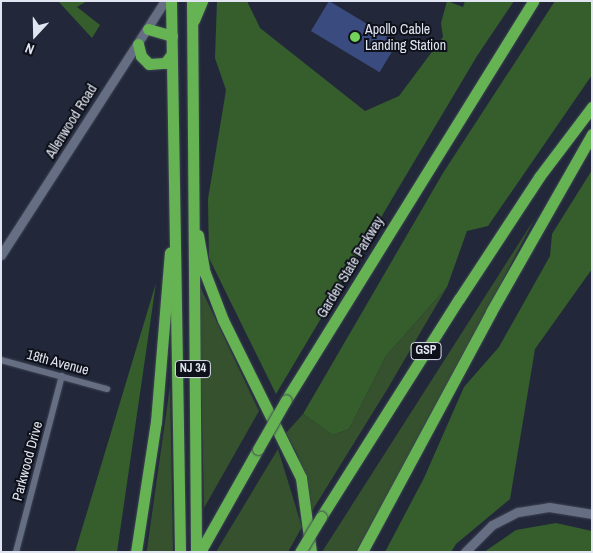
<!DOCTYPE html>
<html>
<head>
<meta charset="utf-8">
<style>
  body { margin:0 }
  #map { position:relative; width:593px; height:553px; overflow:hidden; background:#22283a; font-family:"Archivo Narrow",sans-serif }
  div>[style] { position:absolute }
  .green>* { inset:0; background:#35512e }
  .forest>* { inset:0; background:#355e2c }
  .building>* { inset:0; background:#3a4b80; transform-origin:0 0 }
  .roads { filter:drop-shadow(0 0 1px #3e4453) drop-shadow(0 0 1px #3e4453) }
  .street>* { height:6px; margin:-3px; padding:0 3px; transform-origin:3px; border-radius:3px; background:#666e83 }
  .secondary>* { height:9px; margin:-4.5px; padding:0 4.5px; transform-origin:4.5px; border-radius:4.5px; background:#666e83 }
  .highway>* { height:11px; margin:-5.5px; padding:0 5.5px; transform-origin:5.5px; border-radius:5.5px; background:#66b354 }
  .bridges { filter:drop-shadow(0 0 1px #3e4453) drop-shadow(0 0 1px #3e4453) }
  .highway-bridge>* { height:11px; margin:-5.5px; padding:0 5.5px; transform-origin:5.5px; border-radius:5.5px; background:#66b354 }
  .dots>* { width:14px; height:14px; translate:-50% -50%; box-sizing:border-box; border:2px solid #0e1119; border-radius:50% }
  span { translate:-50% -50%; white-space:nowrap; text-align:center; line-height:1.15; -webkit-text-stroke:4px #0e1119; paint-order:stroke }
  .shield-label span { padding:1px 4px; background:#0e1119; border:1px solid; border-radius:4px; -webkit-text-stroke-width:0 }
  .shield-label { font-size:12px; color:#e0e5f1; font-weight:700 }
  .poi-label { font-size:14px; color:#e0e5f1 }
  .left { translate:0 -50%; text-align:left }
  .street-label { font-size:14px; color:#e0e5f1 }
  .frame { position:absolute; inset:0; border:2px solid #e0e5f1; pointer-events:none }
  .north { position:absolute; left:10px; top:10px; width:50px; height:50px; -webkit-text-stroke:4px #0e1119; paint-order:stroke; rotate:201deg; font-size:14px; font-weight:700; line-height:20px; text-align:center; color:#e0e5f1 }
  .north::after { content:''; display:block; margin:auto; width:18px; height:22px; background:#e0e5f1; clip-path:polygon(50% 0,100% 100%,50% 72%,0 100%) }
</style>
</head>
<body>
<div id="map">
  <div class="green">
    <div style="clip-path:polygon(535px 218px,361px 552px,322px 552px)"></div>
    <div style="clip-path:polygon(199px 284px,259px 411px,204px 508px)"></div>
    <div style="clip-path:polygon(447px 287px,388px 388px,312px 511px,298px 456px,286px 433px,303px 414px,333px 435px,349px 429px,386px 356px)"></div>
    <div style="clip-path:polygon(170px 386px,173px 552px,146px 552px,147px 549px)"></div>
    <div style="clip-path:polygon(278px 449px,302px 527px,288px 552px,216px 552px)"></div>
  </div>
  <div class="forest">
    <div style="clip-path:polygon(58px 1px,87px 1px,77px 7px,100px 25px,92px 38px)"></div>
    <div style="clip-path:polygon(217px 1px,247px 1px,260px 28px,365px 111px,399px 96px,443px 37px,441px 23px,447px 1px,463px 7px,465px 1px,514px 1px,477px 56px,276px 394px,209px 258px,208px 199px,226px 90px,215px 58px)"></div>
    <div style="clip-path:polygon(555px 1px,592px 1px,592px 75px,488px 226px,467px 231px,447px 287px,386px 356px,349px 429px,333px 435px,303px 414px,443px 173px)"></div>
    <div style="clip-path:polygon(592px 170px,592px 269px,535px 349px,510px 499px,456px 544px,451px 552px,385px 552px,424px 478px,464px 387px,499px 347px,550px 256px,552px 234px)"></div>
    <div style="clip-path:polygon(156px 283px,117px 552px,75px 552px)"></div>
    <div style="clip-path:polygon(556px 523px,592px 531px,592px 552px,484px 552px,516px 530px)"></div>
  </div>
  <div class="building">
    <div style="left:329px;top:1px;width:80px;height:35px;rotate:31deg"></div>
  </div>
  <div class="roads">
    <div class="street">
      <div style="left:1px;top:360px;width:110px;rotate:15.3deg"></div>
      <div style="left:16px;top:552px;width:182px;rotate:-75.4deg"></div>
    </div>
    <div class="secondary">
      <div style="left:1px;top:255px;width:302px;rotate:-57.2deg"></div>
      <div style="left:465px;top:552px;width:38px;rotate:-45deg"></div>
      <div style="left:492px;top:525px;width:29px;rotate:-27deg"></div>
      <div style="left:518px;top:512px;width:31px;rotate:-9deg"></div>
      <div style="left:549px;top:507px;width:44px;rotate:9.2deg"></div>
    </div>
    <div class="highway">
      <div style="left:171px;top:1px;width:551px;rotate:89.06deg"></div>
      <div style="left:192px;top:1px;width:551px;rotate:89.58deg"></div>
      <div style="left:194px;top:20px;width:21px;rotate:-67deg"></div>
      <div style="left:148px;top:29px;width:25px;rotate:16deg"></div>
      <div style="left:138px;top:44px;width:12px;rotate:76deg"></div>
      <div style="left:141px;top:56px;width:11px;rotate:45deg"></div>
      <div style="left:149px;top:64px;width:16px;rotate:-4deg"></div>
      <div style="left:165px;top:63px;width:10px;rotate:-53deg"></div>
      <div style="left:198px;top:235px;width:39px;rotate:80deg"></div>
      <div style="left:205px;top:273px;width:50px;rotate:69deg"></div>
      <div style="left:223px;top:320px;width:176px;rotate:63.7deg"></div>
      <div style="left:301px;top:478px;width:75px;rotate:82.3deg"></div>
      <div style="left:286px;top:400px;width:469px;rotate:-58.2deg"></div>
      <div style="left:321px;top:517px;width:258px;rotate:-57.7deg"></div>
      <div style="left:459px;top:299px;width:146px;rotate:-56.7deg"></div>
      <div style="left:539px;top:177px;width:88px;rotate:-52.9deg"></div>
      <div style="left:136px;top:552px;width:132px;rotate:-81.3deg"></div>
      <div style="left:156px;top:422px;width:170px;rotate:-85.3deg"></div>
      <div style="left:200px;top:552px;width:118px;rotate:-60.6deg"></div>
      <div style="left:362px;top:552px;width:272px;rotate:-61.7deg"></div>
      <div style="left:491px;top:312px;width:205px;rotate:-60.4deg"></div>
    </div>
  </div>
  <div class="bridges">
    <div class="highway-bridge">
      <div style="left:258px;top:449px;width:56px;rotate:-60.3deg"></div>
      <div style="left:300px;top:552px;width:41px;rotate:-59deg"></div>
    </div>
  </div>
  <div class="dots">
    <div style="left:355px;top:37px;background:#73d25c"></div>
  </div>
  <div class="shield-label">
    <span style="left:426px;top:351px">GSP</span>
    <span style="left:193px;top:369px">NJ 34</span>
  </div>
  <div class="poi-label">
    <span class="left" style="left:365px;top:37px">Apollo Cable<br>Landing Station</span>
  </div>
  <div class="street-label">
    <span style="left:71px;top:121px;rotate:-58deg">Allenwood Road</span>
    <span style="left:350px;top:267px;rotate:-59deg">Garden State Parkway</span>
    <span style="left:58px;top:362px;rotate:15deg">18th Avenue</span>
    <span style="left:27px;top:461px;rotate:-75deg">Parkwood Drive</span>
  </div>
  <div class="frame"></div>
  <div class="north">N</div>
</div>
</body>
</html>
